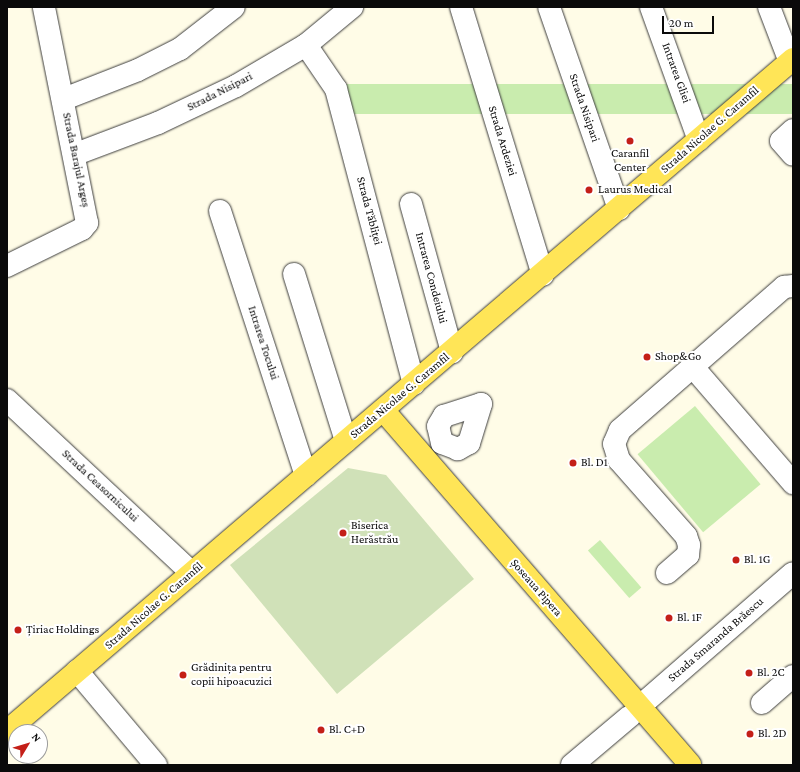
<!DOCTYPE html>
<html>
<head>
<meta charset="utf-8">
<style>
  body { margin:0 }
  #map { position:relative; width:800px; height:772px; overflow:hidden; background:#fffce7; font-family:"Crimson Pro",serif }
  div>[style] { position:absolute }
  .green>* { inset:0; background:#c9ecae; transform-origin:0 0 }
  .cemetery>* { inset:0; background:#d0e1b8 }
  .roads { filter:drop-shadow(0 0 1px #3d3d3d) drop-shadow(0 0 1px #3d3d3d) }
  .minor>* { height:22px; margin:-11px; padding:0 11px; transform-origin:11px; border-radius:11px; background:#fff }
  .major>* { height:22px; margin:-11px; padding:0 11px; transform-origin:11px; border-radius:11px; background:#ffe557 }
  .dots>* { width:11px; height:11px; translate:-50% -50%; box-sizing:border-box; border:2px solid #fff; border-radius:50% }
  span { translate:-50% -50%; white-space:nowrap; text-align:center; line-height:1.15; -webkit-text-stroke:4px #fff; paint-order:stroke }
  .street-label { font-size:12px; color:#0a0a0a }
  .poi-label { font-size:12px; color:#0a0a0a }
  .left { translate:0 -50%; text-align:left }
  .frame { position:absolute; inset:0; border:8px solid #0a0a0a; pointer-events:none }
  .north { position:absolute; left:8px; top:724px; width:40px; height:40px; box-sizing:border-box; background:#fff; border:1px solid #9d9d9d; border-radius:50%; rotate:52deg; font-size:11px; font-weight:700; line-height:16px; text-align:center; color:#0a0a0a }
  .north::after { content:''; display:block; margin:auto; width:14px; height:18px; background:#c41f18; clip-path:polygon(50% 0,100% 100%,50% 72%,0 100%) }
  .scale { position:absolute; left:662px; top:16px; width:52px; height:18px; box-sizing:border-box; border:2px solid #0a0a0a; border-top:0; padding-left:5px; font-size:12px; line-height:14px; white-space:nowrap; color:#0a0a0a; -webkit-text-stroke:3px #fff; paint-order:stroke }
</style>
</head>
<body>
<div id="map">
  <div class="green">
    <div style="left:793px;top:84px;width:30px;height:455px;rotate:90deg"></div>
    <div style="left:695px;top:406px;width:102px;height:75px;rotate:50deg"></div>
    <div style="left:600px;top:540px;width:63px;height:16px;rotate:49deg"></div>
  </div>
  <div class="cemetery">
    <div style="clip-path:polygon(348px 468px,386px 475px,474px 579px,337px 694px,230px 565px)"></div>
  </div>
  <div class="roads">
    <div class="minor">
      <div style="left:461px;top:7px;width:280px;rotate:73deg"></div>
      <div style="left:549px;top:7px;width:214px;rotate:70.9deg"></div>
      <div style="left:651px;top:7px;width:141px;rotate:70.2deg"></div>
      <div style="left:769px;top:7px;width:59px;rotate:69.1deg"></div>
      <div style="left:306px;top:45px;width:53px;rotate:55.7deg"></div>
      <div style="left:336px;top:89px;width:305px;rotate:75.2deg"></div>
      <div style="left:64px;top:99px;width:79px;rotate:-21.4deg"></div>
      <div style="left:138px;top:70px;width:47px;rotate:-26.6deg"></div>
      <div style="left:180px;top:49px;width:68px;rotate:-37.9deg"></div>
      <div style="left:793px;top:130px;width:16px;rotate:137deg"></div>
      <div style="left:781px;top:141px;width:18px;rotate:49deg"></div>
      <div style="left:76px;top:154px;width:88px;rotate:-20.7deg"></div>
      <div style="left:158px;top:123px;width:86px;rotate:-25.4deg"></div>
      <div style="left:236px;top:86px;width:81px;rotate:-30.4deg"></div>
      <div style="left:306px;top:45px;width:60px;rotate:-39.6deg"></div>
      <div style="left:411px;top:204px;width:154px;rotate:74.5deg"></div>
      <div style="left:220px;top:211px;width:278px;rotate:72deg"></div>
      <div style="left:7px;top:266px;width:84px;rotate:-26.3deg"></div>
      <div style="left:82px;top:229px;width:8px;rotate:-50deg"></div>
      <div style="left:87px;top:223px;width:220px;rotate:-101.3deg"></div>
      <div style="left:294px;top:274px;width:175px;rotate:72.7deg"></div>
      <div style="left:692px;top:366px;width:155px;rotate:49.2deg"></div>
      <div style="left:7px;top:400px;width:253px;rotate:43.1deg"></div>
      <div style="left:481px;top:404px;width:41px;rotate:107.1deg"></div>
      <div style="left:469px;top:443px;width:13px;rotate:151deg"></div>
      <div style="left:458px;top:449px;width:17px;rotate:-159deg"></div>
      <div style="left:442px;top:443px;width:17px;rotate:-103deg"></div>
      <div style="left:438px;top:426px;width:12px;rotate:-59deg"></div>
      <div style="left:444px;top:416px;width:39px;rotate:-18deg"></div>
      <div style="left:667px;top:573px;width:28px;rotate:-41deg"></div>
      <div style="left:688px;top:555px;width:10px;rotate:-84deg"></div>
      <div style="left:689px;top:545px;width:9px;rotate:-108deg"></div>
      <div style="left:686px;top:536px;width:101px;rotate:-131.4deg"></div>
      <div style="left:619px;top:460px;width:17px;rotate:-107deg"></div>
      <div style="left:614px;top:444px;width:15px;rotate:-67deg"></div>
      <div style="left:620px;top:430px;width:218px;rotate:-41.1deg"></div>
      <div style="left:784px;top:287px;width:9px;rotate:-6deg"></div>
      <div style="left:77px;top:671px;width:123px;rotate:50deg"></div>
      <div style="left:762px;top:703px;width:41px;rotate:-41.1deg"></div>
      <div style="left:639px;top:707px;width:204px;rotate:-41deg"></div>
      <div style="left:572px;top:765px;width:75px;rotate:-40.1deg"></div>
    </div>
    <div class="major">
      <div style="left:383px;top:410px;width:469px;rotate:49.1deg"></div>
      <div style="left:7px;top:731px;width:1034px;rotate:-40.53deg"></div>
    </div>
  </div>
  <div class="dots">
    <div style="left:630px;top:141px;background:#c41f18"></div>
    <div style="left:589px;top:190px;background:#c41f18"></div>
    <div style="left:647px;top:357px;background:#c41f18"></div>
    <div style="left:573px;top:463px;background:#c41f18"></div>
    <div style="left:343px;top:533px;background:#c41f18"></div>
    <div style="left:736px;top:560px;background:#c41f18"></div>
    <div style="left:669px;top:618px;background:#c41f18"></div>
    <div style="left:18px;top:630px;background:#c41f18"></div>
    <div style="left:749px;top:673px;background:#c41f18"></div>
    <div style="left:183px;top:675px;background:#c41f18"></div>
    <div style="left:321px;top:730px;background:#c41f18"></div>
    <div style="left:750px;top:734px;background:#c41f18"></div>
  </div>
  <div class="street-label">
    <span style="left:676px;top:73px;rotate:70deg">Intrarea Gliei</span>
    <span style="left:220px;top:92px;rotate:-27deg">Strada Nisipari</span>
    <span style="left:584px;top:108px;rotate:71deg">Strada Nisipari</span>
    <span style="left:710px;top:130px;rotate:-41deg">Strada Nicolae G. Caramfil</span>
    <span style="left:502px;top:141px;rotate:73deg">Strada Ardeziei</span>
    <span style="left:76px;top:160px;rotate:78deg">Strada Barajul Argeș</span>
    <span style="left:369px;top:211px;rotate:75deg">Strada Tăbliței</span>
    <span style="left:431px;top:278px;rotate:75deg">Intrarea Condeiului</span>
    <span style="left:263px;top:343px;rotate:72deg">Intrarea Tocului</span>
    <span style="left:400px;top:396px;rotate:-40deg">Strada Nicolae G. Caramfil</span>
    <span style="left:100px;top:486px;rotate:43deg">Strada Ceasornicului</span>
    <span style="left:536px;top:588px;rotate:49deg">Șoseaua Pipera</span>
    <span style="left:154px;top:606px;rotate:-41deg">Strada Nicolae G. Caramfil</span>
    <span style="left:716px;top:640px;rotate:-41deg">Strada Smaranda Brăescu</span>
  </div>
  <div class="poi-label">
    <span style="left:630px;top:161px">Caranfil<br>Center</span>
    <span class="left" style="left:598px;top:190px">Laurus Medical</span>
    <span class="left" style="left:655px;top:357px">Shop&amp;Go</span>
    <span class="left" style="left:581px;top:463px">Bl. D1</span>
    <span class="left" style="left:351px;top:533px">Biserica<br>Herăstrău</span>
    <span class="left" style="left:744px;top:560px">Bl. 1G</span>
    <span class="left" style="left:677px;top:618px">Bl. 1F</span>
    <span class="left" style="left:26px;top:630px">Țiriac Holdings</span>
    <span class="left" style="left:191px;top:675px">Grădinița pentru<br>copii hipoacuzici</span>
    <span class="left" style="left:757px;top:673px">Bl. 2C</span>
    <span class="left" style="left:329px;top:730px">Bl. C+D</span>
    <span class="left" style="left:758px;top:734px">Bl. 2D</span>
  </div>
  <div class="frame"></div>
  <div class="north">N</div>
  <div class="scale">20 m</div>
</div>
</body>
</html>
